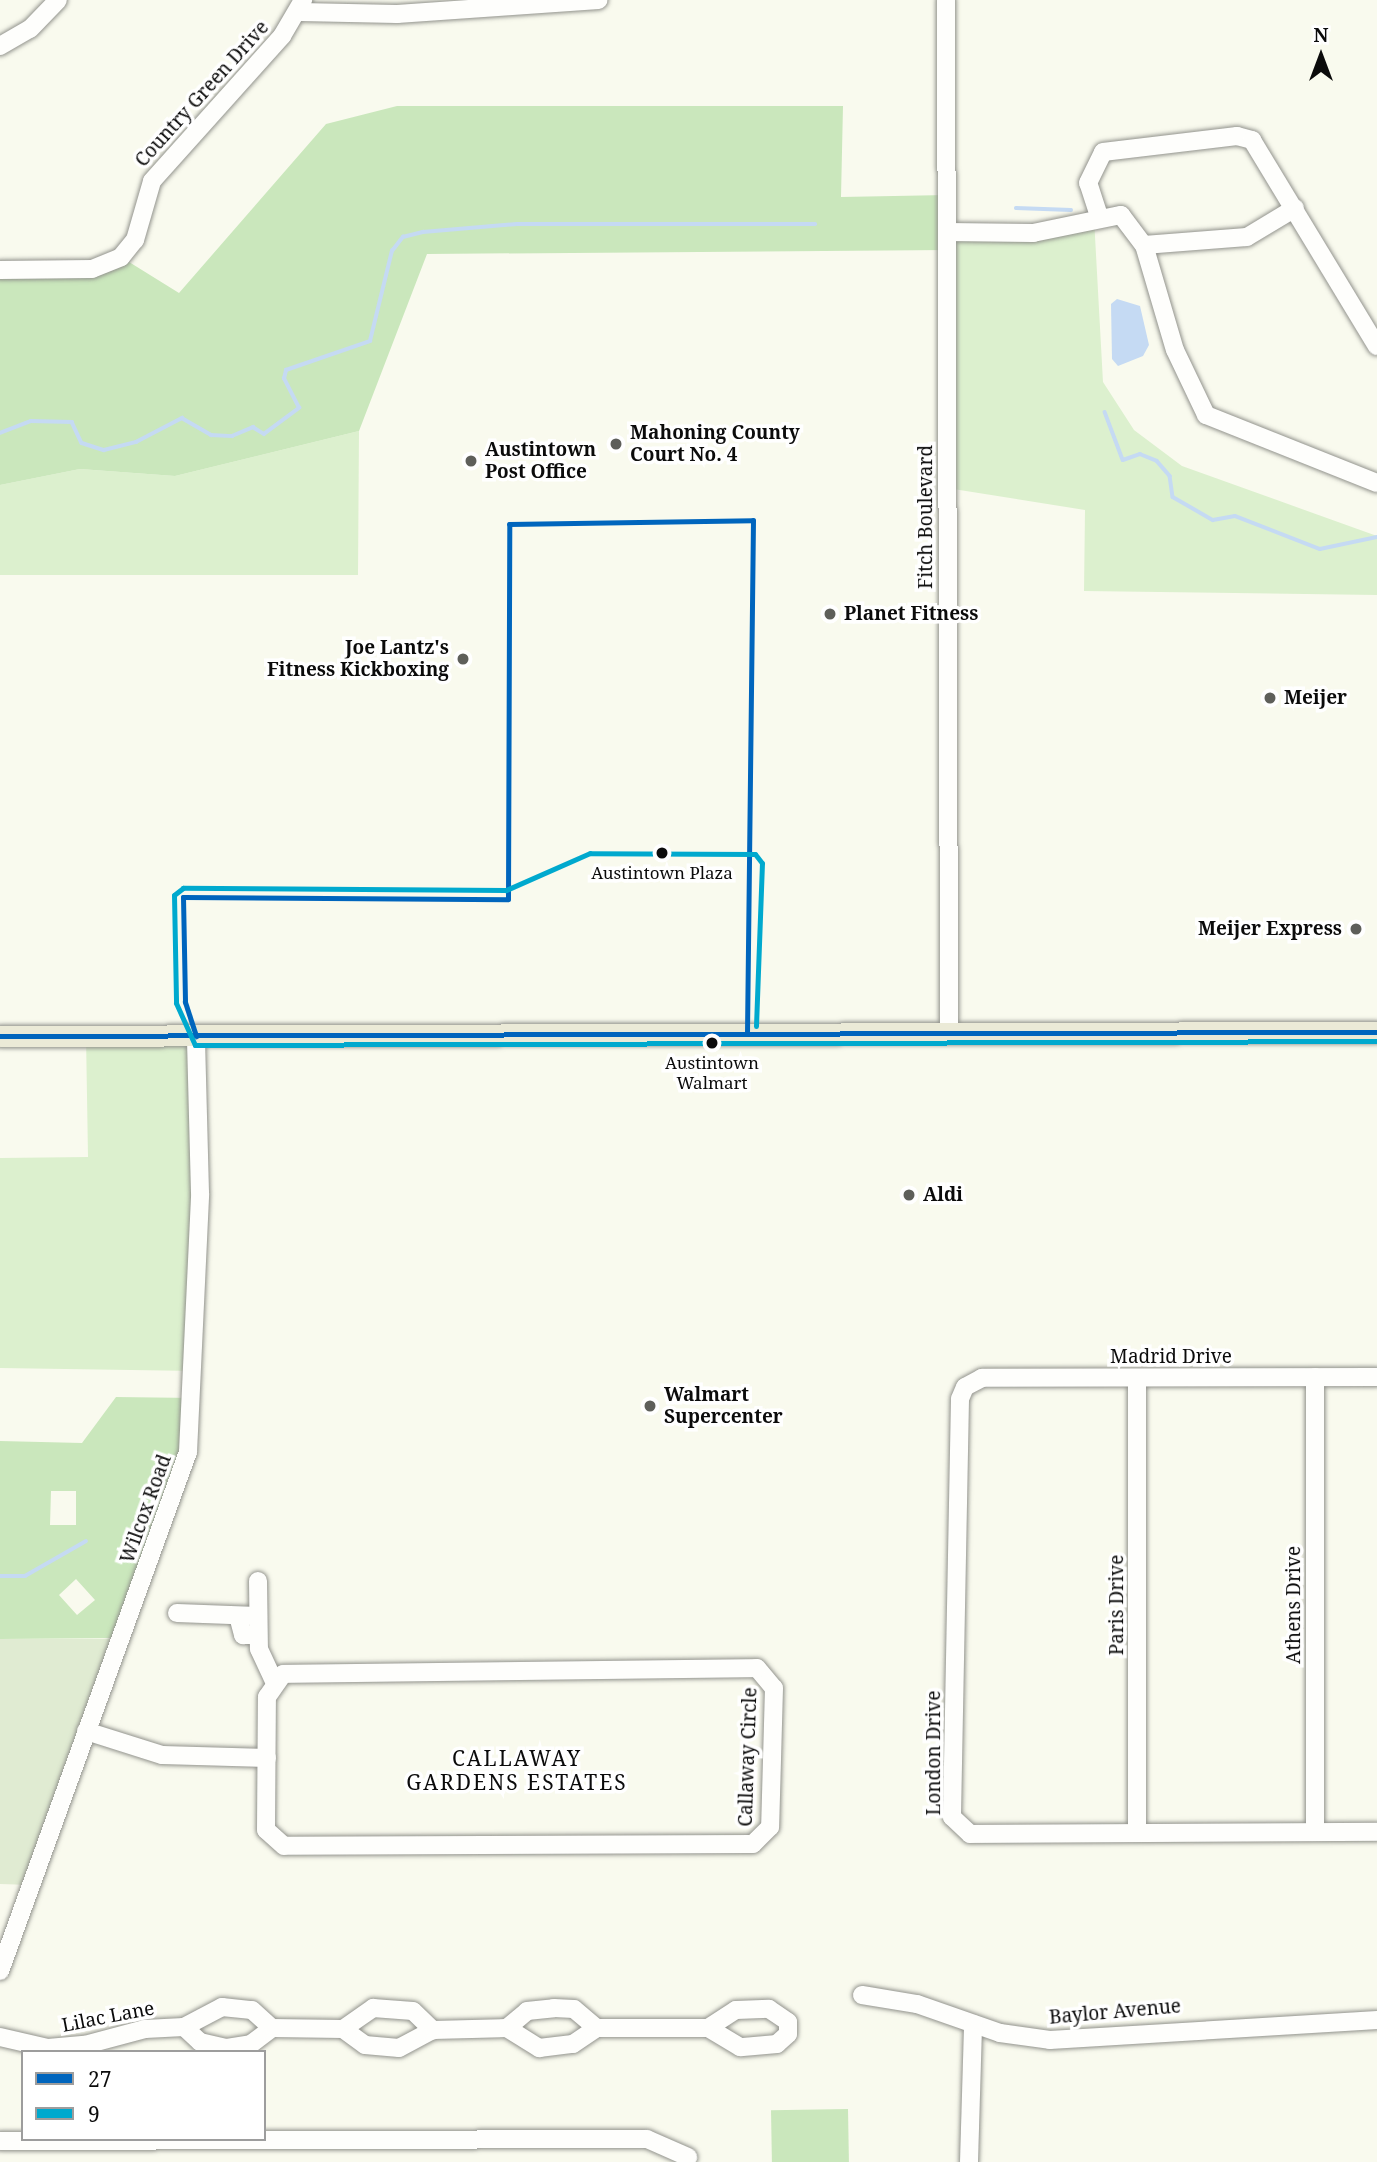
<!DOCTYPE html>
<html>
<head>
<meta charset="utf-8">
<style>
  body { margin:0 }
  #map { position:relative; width:1377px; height:2162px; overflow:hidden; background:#f9faee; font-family:"Noto Serif",serif }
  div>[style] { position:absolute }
  .green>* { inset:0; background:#dcf0ce }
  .forest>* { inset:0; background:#cae7bc; transform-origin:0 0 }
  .cemetery>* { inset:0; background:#e0ebd2 }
  .water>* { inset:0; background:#c5daf3 }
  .stream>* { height:3.5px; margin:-1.75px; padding:0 1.75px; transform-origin:1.75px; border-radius:1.75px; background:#c5daf3 }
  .roads { filter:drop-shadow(0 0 2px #92938d) drop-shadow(0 0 2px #92938d) }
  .minor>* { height:18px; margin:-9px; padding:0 9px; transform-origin:9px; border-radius:9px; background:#fefefc }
  .major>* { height:21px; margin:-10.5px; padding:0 10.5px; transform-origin:10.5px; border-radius:10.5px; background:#ebead7 }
  .bus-1>* { height:5px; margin:-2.5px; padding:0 2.5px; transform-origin:2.5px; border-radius:2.5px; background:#0065bd }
  .bus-2>* { height:5px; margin:-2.5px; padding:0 2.5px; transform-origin:2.5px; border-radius:2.5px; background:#00a9ce }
  .dots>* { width:19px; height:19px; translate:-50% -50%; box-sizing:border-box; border:4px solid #fff; border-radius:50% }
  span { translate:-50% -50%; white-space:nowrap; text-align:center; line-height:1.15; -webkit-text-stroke:7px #fff; paint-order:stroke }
  .bus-label { font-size:17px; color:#0b0b0b }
  .street-label { font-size:19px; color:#0b0b0b }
  .poi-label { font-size:19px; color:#0b0b0b; font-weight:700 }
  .left { translate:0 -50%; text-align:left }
  .right { translate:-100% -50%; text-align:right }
  .neighbourhood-label { font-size:21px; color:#0b0b0b; letter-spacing:2px }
  .legend { position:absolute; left:21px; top:2050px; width:245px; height:91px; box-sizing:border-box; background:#fff; border:2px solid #9d9d9d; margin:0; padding:9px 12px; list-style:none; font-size:21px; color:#0b0b0b }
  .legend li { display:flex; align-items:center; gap:14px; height:35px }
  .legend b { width:35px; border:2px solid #9d9d9d }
  .north { position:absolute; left:1286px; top:21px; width:70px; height:70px; -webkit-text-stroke:5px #fff; paint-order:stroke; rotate:0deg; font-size:19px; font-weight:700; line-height:28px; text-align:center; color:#0b0b0b }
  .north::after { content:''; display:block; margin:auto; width:24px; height:32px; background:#0b0b0b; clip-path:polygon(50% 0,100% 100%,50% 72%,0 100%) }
</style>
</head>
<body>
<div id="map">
  <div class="green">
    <div style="clip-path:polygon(1094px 218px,1103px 382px,1134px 430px,1182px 466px,1377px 536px,1377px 595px,1084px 591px,1085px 510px,947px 488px,947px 232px,1033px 233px)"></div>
    <div style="clip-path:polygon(359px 431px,358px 575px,0 575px,0 485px,80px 469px,175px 476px)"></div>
    <div style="clip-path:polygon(86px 1036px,196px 1036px,196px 1371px,0 1368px,0 1158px,88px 1157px)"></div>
  </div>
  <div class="forest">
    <div style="clip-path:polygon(397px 106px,843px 106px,841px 197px,947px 195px,947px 250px,427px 254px,359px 431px,175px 476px,80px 469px,0 485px,0 270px,121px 257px,179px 293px,326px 124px)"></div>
    <div style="clip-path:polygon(evenodd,116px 1397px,195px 1398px,122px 1638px,0 1639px,0 1441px,82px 1443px,116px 1397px,51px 1491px,76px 1491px,76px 1525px,50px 1525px,51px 1491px,116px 1397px,76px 1579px,95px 1600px,77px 1615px,59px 1595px,76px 1579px)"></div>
    <div style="left:848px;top:2109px;width:53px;height:77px;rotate:89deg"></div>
  </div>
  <div class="cemetery">
    <div style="clip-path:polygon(0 1639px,121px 1639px,31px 1885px,0 1884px)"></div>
  </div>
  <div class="water">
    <div style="clip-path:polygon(1117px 299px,1140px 306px,1149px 345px,1143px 356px,1118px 366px,1112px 359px,1111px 304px)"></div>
  </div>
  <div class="stream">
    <div style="left:1016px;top:208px;width:55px;rotate:2.1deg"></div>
    <div style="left:1105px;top:412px;width:51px;rotate:69.4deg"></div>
    <div style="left:1123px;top:460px;width:18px;rotate:-19deg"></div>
    <div style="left:1140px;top:454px;width:18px;rotate:22deg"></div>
    <div style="left:1157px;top:461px;width:20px;rotate:49deg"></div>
    <div style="left:1170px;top:476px;width:21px;rotate:82deg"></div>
    <div style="left:1173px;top:497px;width:46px;rotate:29.9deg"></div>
    <div style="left:1213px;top:520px;width:22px;rotate:-10deg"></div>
    <div style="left:1235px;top:516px;width:91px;rotate:21.2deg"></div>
    <div style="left:1320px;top:549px;width:58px;rotate:-11.9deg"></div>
    <div style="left:0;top:433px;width:33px;rotate:-21deg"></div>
    <div style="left:31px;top:421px;width:41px;rotate:1.4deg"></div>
    <div style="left:72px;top:422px;width:23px;rotate:65deg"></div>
    <div style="left:82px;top:443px;width:23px;rotate:18deg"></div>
    <div style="left:104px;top:450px;width:33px;rotate:-14deg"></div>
    <div style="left:136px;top:442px;width:52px;rotate:-27.6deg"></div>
    <div style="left:182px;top:418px;width:34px;rotate:30deg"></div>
    <div style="left:211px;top:435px;width:21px;rotate:3deg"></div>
    <div style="left:232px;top:436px;width:23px;rotate:-23deg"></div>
    <div style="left:253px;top:427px;width:13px;rotate:32deg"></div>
    <div style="left:264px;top:434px;width:44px;rotate:-36.6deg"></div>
    <div style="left:299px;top:408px;width:33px;rotate:-117deg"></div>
    <div style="left:284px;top:379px;width:9px;rotate:-77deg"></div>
    <div style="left:286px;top:370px;width:89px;rotate:-19deg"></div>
    <div style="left:370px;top:341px;width:93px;rotate:-76.3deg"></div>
    <div style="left:392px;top:251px;width:18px;rotate:-52deg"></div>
    <div style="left:403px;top:237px;width:21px;rotate:-14deg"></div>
    <div style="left:423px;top:232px;width:94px;rotate:-4.9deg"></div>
    <div style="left:517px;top:224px;width:298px"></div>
    <div style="left:0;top:1576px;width:25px"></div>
    <div style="left:25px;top:1576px;width:70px;rotate:-29.8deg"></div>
  </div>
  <div class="roads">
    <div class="minor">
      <div style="left:946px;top:0;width:1034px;rotate:89.83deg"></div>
      <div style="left:300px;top:12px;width:97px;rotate:1.2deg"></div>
      <div style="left:397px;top:14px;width:202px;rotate:-4deg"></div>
      <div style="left:0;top:46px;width:34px;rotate:-30deg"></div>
      <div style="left:30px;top:29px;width:40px;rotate:-46deg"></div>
      <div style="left:1099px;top:216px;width:35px;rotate:-108deg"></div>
      <div style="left:1088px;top:183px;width:34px;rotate:-64deg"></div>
      <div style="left:1103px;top:152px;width:135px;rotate:-6.8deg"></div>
      <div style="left:1237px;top:136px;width:16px;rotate:15deg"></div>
      <div style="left:1252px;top:140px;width:241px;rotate:58.8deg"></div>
      <div style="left:947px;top:232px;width:86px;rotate:0.7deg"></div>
      <div style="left:1033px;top:233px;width:90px;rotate:-11.6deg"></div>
      <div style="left:1121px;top:215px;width:38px;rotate:53deg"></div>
      <div style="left:1144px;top:245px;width:109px;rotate:73.6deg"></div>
      <div style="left:1175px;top:350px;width:72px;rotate:64.5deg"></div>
      <div style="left:1206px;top:415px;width:184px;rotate:21.7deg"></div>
      <div style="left:1144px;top:245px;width:103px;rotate:-4.4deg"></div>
      <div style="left:1247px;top:237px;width:56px;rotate:-31.1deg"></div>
      <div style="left:0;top:270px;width:92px;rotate:-0.6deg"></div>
      <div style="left:92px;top:269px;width:31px;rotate:-22deg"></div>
      <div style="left:121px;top:257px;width:22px;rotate:-51deg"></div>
      <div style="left:135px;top:240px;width:61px;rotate:-73.9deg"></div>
      <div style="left:152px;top:181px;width:195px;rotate:-48.1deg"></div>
      <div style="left:282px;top:36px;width:42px;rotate:-59.7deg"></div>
      <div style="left:1315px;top:1377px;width:455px;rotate:90deg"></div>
      <div style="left:1377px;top:1377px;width:395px;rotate:179.9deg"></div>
      <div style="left:982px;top:1378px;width:19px;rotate:152deg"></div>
      <div style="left:965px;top:1387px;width:13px;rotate:113deg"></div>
      <div style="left:960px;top:1399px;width:418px;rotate:91.1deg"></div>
      <div style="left:952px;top:1817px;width:25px;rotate:43deg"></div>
      <div style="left:970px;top:1834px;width:407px;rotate:-0.3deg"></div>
      <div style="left:1137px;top:1378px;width:454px;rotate:90deg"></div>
      <div style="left:258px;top:1581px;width:68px;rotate:89.2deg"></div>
      <div style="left:259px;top:1649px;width:35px;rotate:65deg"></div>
      <div style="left:177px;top:1613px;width:80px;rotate:2.1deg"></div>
      <div style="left:238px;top:1616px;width:20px;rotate:75deg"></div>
      <div style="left:243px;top:1635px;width:14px"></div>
      <div style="left:757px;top:1668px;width:26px;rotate:50deg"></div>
      <div style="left:774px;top:1688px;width:139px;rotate:91.6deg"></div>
      <div style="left:770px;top:1827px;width:24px;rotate:135deg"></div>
      <div style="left:753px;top:1844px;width:469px;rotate:179.8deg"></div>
      <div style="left:284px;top:1846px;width:24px;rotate:-138deg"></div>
      <div style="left:266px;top:1830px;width:133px;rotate:-89.6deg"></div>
      <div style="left:267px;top:1697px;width:28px;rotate:-55deg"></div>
      <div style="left:283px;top:1674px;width:474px;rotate:-0.7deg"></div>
      <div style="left:86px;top:1731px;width:80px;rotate:17.5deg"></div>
      <div style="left:162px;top:1755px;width:105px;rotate:1.6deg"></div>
      <div style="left:0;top:1971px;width:552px;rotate:-70.09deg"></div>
      <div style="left:188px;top:1452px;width:259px;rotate:-87.3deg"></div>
      <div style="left:200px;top:1193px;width:157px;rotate:-91.5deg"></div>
      <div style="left:862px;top:1995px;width:56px;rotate:9.3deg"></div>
      <div style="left:917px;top:2004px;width:88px;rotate:19.3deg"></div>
      <div style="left:1000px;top:2033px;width:50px;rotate:8deg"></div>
      <div style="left:1050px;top:2040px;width:328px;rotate:-3.5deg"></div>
      <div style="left:769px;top:2009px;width:23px;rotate:34deg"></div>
      <div style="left:788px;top:2022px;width:12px;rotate:90deg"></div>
      <div style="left:788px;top:2034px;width:15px;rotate:138deg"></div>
      <div style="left:777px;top:2044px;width:37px;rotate:175deg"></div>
      <div style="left:740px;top:2047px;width:37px;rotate:-149deg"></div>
      <div style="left:708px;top:2028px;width:33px;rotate:-33deg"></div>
      <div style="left:736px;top:2010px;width:33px;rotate:-2deg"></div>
      <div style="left:184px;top:2027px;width:22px;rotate:43deg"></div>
      <div style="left:200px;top:2042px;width:28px;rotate:13deg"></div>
      <div style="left:227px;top:2048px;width:24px;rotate:-9deg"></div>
      <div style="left:251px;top:2044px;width:26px;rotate:-37deg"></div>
      <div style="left:272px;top:2028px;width:71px;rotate:0.8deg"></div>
      <div style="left:343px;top:2029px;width:27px;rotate:36deg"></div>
      <div style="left:365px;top:2045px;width:34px;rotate:5deg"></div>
      <div style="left:399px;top:2048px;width:38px;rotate:-28deg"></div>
      <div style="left:433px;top:2030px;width:74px;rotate:-1.5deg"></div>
      <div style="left:507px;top:2028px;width:26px;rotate:-40deg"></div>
      <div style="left:527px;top:2011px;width:27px;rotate:-6deg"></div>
      <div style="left:554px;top:2008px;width:20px;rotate:3deg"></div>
      <div style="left:574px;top:2009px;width:30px;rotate:40deg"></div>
      <div style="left:507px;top:2028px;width:38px;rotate:32deg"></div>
      <div style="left:539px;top:2048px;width:34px;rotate:-7deg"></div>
      <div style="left:573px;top:2044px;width:29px;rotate:-34deg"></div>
      <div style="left:597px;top:2028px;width:111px"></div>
      <div style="left:343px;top:2029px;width:37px;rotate:-35deg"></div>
      <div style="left:373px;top:2008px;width:40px;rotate:4.3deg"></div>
      <div style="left:413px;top:2011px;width:28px;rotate:44deg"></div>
      <div style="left:0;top:2037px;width:49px;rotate:12.9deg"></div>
      <div style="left:48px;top:2048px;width:37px;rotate:-5deg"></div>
      <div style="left:85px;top:2045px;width:62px;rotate:-14.9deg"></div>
      <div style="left:145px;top:2029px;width:39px;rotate:-3deg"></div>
      <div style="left:184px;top:2027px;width:43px;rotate:-27.8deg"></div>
      <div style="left:222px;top:2007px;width:30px;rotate:6deg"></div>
      <div style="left:252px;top:2010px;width:27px;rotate:42deg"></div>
      <div style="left:0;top:2141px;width:647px;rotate:-0.18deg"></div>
      <div style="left:647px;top:2139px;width:45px;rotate:23.7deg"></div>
      <div style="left:969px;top:2162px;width:138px;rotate:-88.3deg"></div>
    </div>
    <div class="major">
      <div style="left:0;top:1036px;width:1377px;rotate:-0.17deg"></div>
    </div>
  </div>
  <div class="bus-1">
    <div style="left:509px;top:524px;width:244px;rotate:-0.9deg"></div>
    <div style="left:753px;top:520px;width:514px;rotate:90.67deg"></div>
    <div style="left:183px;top:897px;width:325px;rotate:0.4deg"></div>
    <div style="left:183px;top:897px;width:105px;rotate:88.9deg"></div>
    <div style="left:185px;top:1002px;width:36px;rotate:72deg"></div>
    <div style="left:508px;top:899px;width:375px;rotate:-89.8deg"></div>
    <div style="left:0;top:1036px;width:1377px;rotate:-0.17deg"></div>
  </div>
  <div class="bus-2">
    <div style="left:756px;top:1026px;width:163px;rotate:-87.9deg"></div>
    <div style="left:762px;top:863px;width:11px;rotate:-128deg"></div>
    <div style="left:755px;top:854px;width:165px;rotate:-179.7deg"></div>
    <div style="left:590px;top:853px;width:92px;rotate:156.2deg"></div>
    <div style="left:506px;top:890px;width:323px;rotate:-179.6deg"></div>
    <div style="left:183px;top:888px;width:11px;rotate:142deg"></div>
    <div style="left:174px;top:895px;width:108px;rotate:88.9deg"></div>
    <div style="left:176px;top:1003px;width:46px;rotate:65.7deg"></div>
    <div style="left:195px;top:1045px;width:1182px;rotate:-0.19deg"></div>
  </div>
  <div class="dots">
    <div style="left:616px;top:444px;background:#5e5f5a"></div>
    <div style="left:471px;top:461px;background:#5e5f5a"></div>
    <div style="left:830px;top:614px;background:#5e5f5a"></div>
    <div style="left:463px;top:659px;background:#5e5f5a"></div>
    <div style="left:1270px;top:698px;background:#5e5f5a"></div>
    <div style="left:662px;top:853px;background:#0b0b0b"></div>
    <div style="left:1356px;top:929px;background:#5e5f5a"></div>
    <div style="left:712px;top:1043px;background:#0b0b0b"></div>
    <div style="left:909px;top:1195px;background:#5e5f5a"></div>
    <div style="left:650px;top:1406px;background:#5e5f5a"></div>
  </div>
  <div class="bus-label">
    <span style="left:662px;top:873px">Austintown Plaza</span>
    <span style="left:712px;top:1073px">Austintown<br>Walmart</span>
  </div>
  <div class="street-label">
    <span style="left:202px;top:94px;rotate:-48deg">Country Green Drive</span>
    <span style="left:926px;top:517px;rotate:-90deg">Fitch Boulevard</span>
    <span style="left:1171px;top:1357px">Madrid Drive</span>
    <span style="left:146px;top:1509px;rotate:-70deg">Wilcox Road</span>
    <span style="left:1117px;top:1605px;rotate:-90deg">Paris Drive</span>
    <span style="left:1294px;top:1605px;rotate:-90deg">Athens Drive</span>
    <span style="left:934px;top:1753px;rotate:-90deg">London Drive</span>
    <span style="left:748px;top:1757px;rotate:-88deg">Callaway Circle</span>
    <span style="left:1115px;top:2012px;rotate:-5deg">Baylor Avenue</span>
    <span style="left:108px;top:2017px;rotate:-11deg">Lilac Lane</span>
  </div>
  <div class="poi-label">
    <span class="left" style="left:630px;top:444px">Mahoning County<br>Court No. 4</span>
    <span class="left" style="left:485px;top:461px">Austintown<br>Post Office</span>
    <span class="left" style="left:844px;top:614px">Planet Fitness</span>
    <span class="right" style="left:449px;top:659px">Joe Lantz's<br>Fitness Kickboxing</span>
    <span class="left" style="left:1284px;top:698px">Meijer</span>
    <span class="right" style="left:1342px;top:929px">Meijer Express</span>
    <span class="left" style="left:923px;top:1195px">Aldi</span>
    <span class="left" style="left:664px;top:1406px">Walmart<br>Supercenter</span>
  </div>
  <div class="neighbourhood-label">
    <span style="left:517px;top:1770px">CALLAWAY<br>GARDENS ESTATES</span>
  </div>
  <ul class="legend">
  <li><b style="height:9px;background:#0065bd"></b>27</li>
  <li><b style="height:9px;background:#00a9ce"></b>9</li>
  </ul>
  <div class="north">N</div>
</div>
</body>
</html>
